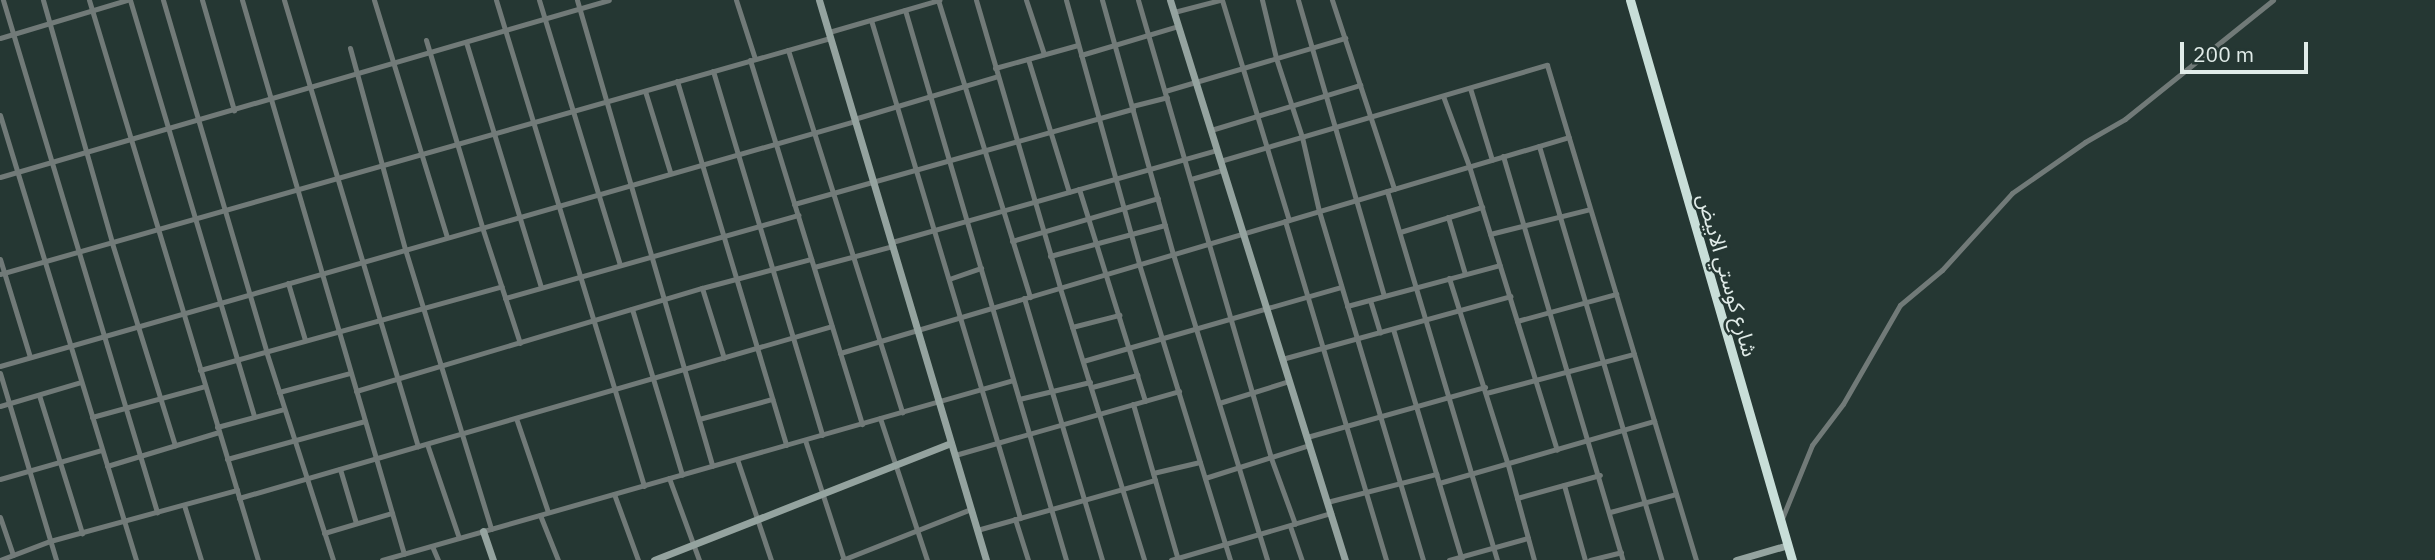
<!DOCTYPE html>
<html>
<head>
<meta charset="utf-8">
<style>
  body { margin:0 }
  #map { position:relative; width:2435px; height:560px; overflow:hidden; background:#253733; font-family:"IBM Plex Sans","Noto Sans Arabic",sans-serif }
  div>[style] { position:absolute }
  .street>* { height:5px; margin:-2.5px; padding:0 2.5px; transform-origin:2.5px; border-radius:2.5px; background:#717a78 }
  .secondary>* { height:7px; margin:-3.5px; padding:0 3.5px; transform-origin:3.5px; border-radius:3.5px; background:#94a39f }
  .highway>* { height:9px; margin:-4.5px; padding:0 4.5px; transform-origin:4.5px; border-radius:4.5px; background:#c8ded8 }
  span { translate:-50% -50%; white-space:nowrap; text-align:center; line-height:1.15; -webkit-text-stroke:5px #253733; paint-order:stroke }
  .street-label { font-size:21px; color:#e1ece9 }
  .scale { position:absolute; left:2180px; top:42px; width:128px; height:32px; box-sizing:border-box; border:4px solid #e1ece9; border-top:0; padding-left:9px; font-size:21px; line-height:24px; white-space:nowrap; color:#e1ece9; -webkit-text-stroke:5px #253733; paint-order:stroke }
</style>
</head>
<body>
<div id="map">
  <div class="street">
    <div style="left:3px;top:0;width:535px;rotate:73.26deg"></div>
    <div style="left:43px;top:0;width:253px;rotate:74.1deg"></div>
    <div style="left:112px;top:243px;width:212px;rotate:72.7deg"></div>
    <div style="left:89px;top:0;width:585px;rotate:73.21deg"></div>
    <div style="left:130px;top:0;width:435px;rotate:73.4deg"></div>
    <div style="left:163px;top:0;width:366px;rotate:73.6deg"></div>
    <div style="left:266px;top:351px;width:219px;rotate:72.2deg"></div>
    <div style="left:202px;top:0;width:115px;rotate:73.8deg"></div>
    <div style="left:242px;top:0;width:577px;rotate:73.7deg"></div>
    <div style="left:284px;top:0;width:466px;rotate:73.3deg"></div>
    <div style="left:374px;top:0;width:248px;rotate:72.9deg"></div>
    <div style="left:496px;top:0;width:508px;rotate:73.06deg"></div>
    <div style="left:539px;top:0;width:277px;rotate:73deg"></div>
    <div style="left:577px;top:0;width:485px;rotate:73.8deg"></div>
    <div style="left:736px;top:0;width:62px;rotate:72.1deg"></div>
    <div style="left:938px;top:0;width:311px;rotate:72.8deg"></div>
    <div style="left:976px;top:0;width:300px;rotate:73.7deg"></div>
    <div style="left:1060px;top:288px;width:285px;rotate:72.8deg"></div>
    <div style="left:1026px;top:0;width:57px;rotate:71.6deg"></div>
    <div style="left:1066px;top:0;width:274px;rotate:74.5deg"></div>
    <div style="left:1139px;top:264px;width:310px;rotate:72.9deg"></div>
    <div style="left:1102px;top:0;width:264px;rotate:74.4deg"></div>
    <div style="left:1173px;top:254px;width:320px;rotate:72.9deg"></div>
    <div style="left:1138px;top:0;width:477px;rotate:73.8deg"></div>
    <div style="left:1271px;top:458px;width:70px;rotate:70deg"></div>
    <div style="left:1222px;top:0;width:230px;rotate:73.1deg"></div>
    <div style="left:1262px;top:0;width:60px;rotate:76.4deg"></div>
    <div style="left:1276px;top:58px;width:83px;rotate:71.8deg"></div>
    <div style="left:1302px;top:137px;width:76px;rotate:77.1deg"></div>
    <div style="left:1319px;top:211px;width:364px;rotate:73.4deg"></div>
    <div style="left:1298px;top:0;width:308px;rotate:73.8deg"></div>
    <div style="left:1332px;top:0;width:199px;rotate:71.8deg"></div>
    <div style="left:905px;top:10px;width:573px;rotate:73.68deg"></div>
    <div style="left:1174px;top:12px;width:48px;rotate:-14.6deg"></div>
    <div style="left:871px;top:20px;width:520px;rotate:73.34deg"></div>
    <div style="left:829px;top:32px;width:115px;rotate:-16.2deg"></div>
    <div style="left:0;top:38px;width:133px;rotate:-16.7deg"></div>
    <div style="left:426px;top:40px;width:195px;rotate:73.3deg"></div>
    <div style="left:482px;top:227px;width:122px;rotate:71.9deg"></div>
    <div style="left:466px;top:42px;width:256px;rotate:73deg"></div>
    <div style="left:350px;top:48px;width:208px;rotate:74.7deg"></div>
    <div style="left:405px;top:249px;width:293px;rotate:72.9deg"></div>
    <div style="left:788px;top:50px;width:380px;rotate:72.5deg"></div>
    <div style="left:1081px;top:55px;width:101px;rotate:-16.6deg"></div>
    <div style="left:1028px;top:59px;width:139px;rotate:72.9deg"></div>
    <div style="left:750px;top:60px;width:381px;rotate:72.9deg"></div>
    <div style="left:995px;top:68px;width:86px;rotate:-15.5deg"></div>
    <div style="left:713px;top:71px;width:380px;rotate:73.3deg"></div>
    <div style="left:677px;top:81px;width:380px;rotate:73.3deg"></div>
    <div style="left:1470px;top:88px;width:75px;rotate:73deg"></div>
    <div style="left:645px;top:91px;width:85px;rotate:72.8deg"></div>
    <div style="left:1165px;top:91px;width:188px;rotate:-16.4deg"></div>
    <div style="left:1443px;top:96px;width:75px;rotate:69.6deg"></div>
    <div style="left:1469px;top:166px;width:297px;rotate:72.8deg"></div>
    <div style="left:1132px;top:106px;width:36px;rotate:-14deg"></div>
    <div style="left:0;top:115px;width:465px;rotate:73deg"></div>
    <div style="left:854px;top:119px;width:150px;rotate:-16.6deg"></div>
    <div style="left:1211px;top:130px;width:156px;rotate:-16.8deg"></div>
    <div style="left:1539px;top:146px;width:432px;rotate:73.5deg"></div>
    <div style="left:1503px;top:156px;width:421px;rotate:73.5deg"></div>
    <div style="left:1220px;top:161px;width:341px;rotate:-16.4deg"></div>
    <div style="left:1547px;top:65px;width:517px;rotate:73.25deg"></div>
    <div style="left:0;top:177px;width:634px;rotate:-16.21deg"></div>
    <div style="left:1191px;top:179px;width:33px;rotate:-16deg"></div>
    <div style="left:1079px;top:189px;width:222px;rotate:72.7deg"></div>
    <div style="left:1387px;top:191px;width:385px;rotate:73.4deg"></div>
    <div style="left:794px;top:204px;width:352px;rotate:-15.7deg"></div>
    <div style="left:1448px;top:217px;width:59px;rotate:73.4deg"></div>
    <div style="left:1285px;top:221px;width:354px;rotate:73.4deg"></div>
    <div style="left:1400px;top:232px;width:86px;rotate:-17deg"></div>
    <div style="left:1490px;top:234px;width:103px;rotate:-14deg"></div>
    <div style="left:1012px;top:241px;width:152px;rotate:-16.4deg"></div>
    <div style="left:892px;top:242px;width:338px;rotate:-15.8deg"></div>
    <div style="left:1050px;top:256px;width:119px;rotate:-15.1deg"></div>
    <div style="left:0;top:259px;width:102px;rotate:73deg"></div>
    <div style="left:814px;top:267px;width:82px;rotate:-14.9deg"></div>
    <div style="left:0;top:274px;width:863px;rotate:-15.87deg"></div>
    <div style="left:1449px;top:278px;width:196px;rotate:72.5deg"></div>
    <div style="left:1508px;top:465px;width:98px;rotate:74.7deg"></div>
    <div style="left:949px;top:279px;width:34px;rotate:-19deg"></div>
    <div style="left:288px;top:283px;width:59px;rotate:73.4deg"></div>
    <div style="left:702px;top:288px;width:73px;rotate:72.6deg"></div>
    <div style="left:505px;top:298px;width:305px;rotate:-15.8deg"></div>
    <div style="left:1024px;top:298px;width:273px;rotate:73.4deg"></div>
    <div style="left:1370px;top:300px;width:34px;rotate:73deg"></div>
    <div style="left:1347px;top:306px;width:158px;rotate:-15deg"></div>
    <div style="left:632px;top:309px;width:173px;rotate:73.2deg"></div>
    <div style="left:1517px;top:321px;width:103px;rotate:-15.3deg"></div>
    <div style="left:1072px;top:327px;width:49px;rotate:-14.3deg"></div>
    <div style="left:1393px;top:329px;width:241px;rotate:73.4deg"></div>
    <div style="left:840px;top:353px;width:760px;rotate:-16.5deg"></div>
    <div style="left:1282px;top:359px;width:237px;rotate:-15.4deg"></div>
    <div style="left:1083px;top:361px;width:268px;rotate:-16deg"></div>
    <div style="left:0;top:366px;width:889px;rotate:-15.99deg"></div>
    <div style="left:200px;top:370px;width:313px;rotate:-15.5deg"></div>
    <div style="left:0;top:373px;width:195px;rotate:73.3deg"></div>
    <div style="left:1092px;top:387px;width:47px;rotate:-14.9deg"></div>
    <div style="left:356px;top:391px;width:361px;rotate:-16.6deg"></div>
    <div style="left:702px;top:288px;width:113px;rotate:-14.9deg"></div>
    <div style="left:279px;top:392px;width:73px;rotate:-15deg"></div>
    <div style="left:1486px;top:393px;width:153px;rotate:-14.8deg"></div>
    <div style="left:39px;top:395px;width:145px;rotate:72.7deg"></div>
    <div style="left:1019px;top:399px;width:73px;rotate:-13.5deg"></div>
    <div style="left:1219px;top:403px;width:73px;rotate:-17.4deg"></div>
    <div style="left:1133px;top:404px;width:162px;rotate:73.9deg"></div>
    <div style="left:0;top:406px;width:84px;rotate:-16.5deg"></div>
    <div style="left:92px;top:417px;width:117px;rotate:-15.3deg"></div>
    <div style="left:516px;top:418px;width:99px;rotate:71.2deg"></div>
    <div style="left:880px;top:418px;width:150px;rotate:71.7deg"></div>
    <div style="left:699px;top:419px;width:76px;rotate:-15.3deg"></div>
    <div style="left:217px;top:427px;width:69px;rotate:-15deg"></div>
    <div style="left:1307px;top:437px;width:185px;rotate:-15.7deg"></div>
    <div style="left:805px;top:440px;width:126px;rotate:72deg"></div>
    <div style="left:427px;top:444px;width:99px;rotate:71.2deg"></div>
    <div style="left:955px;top:455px;width:233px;rotate:-15.9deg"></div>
    <div style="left:227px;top:459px;width:143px;rotate:-15.4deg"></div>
    <div style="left:737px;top:459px;width:107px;rotate:71.4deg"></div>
    <div style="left:107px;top:466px;width:117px;rotate:-16.9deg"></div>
    <div style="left:340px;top:469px;width:56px;rotate:73.5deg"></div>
    <div style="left:1153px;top:473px;width:48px;rotate:-13.2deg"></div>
    <div style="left:669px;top:478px;width:87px;rotate:69.9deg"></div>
    <div style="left:1205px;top:478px;width:109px;rotate:-17.6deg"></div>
    <div style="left:0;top:479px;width:106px;rotate:-15.9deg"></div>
    <div style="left:1439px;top:483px;width:224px;rotate:-16.1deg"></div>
    <div style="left:1564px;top:485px;width:78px;rotate:74.4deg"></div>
    <div style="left:614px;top:494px;width:70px;rotate:70deg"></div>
    <div style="left:239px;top:498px;width:617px;rotate:-16.17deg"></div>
    <div style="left:1517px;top:498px;width:86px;rotate:-15.5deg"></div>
    <div style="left:1327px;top:502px;width:113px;rotate:-14.4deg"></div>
    <div style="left:184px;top:505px;width:58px;rotate:72.8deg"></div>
    <div style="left:1610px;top:512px;width:68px;rotate:-15.3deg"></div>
    <div style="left:540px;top:515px;width:48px;rotate:68.2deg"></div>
    <div style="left:0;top:517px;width:40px;rotate:71.1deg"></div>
    <div style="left:1015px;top:519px;width:43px;rotate:72.4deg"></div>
    <div style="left:1781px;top:521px;width:82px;rotate:-67.8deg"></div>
    <div style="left:1812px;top:445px;width:51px;rotate:-52.9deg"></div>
    <div style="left:1843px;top:404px;width:114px;rotate:-60.1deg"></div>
    <div style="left:1900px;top:305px;width:55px;rotate:-39.8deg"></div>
    <div style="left:1942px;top:270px;width:104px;rotate:-47.7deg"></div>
    <div style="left:2012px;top:193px;width:89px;rotate:-34.9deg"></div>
    <div style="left:2085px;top:142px;width:46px;rotate:-29.9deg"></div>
    <div style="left:2125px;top:119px;width:190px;rotate:-38.8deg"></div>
    <div style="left:1290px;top:526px;width:36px;rotate:71deg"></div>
    <div style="left:977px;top:530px;width:185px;rotate:-15.7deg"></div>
    <div style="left:324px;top:533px;width:71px;rotate:-16.4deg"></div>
    <div style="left:432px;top:546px;width:15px;rotate:67deg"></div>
    <div style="left:0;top:560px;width:53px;rotate:-20.8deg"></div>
    <div style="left:50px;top:541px;width:194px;rotate:-15.3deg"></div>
    <div style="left:382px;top:560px;width:656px;rotate:-15.92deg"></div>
    <div style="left:842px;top:560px;width:139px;rotate:-21.6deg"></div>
    <div style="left:1171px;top:560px;width:167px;rotate:-16.4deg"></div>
    <div style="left:1449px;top:560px;width:82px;rotate:-15.6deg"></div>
    <div style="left:1590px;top:560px;width:32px;rotate:-14deg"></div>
  </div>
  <div class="secondary">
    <div style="left:819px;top:0;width:584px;rotate:73.39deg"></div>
    <div style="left:1170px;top:0;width:587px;rotate:72.65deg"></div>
    <div style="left:483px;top:531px;width:31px;rotate:71deg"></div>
    <div style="left:654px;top:560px;width:319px;rotate:-21.5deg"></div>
    <div style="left:1736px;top:560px;width:54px;rotate:-16.1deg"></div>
  </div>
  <div class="highway">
    <div style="left:1630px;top:0;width:583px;rotate:73.87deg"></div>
  </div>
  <div class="street-label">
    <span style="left:1728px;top:275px;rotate:74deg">شارع كوستي الابيض</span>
  </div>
  <div class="scale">200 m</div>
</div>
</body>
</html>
